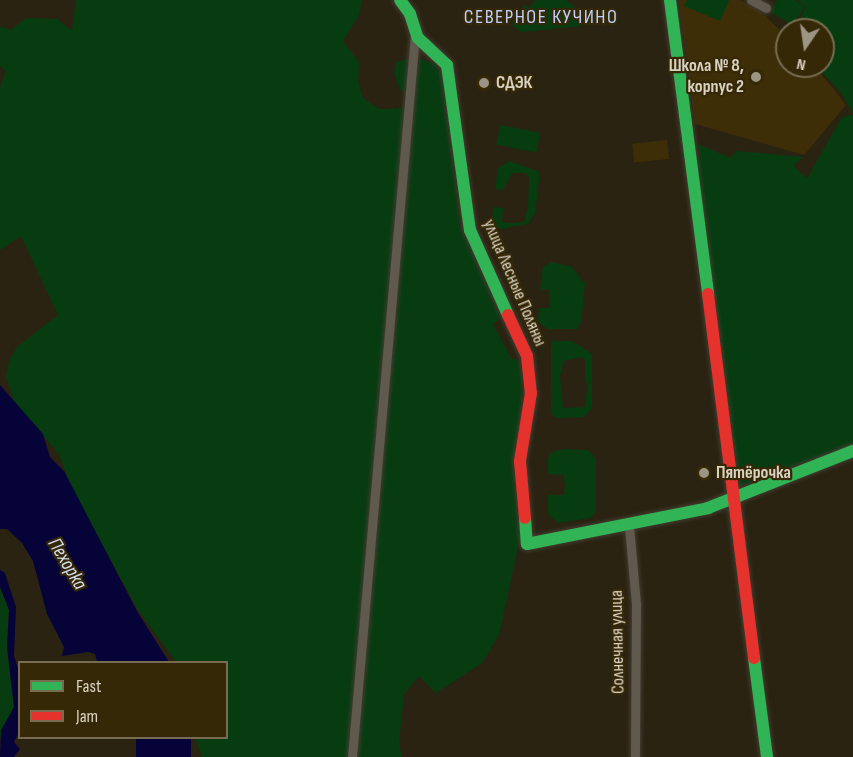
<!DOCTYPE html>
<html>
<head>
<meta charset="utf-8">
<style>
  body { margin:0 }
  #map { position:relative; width:853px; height:757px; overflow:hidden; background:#2a2312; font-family:"Sofia Sans Condensed",sans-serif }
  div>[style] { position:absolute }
  .built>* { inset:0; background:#3d2e08; transform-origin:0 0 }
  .green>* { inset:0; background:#073c11; transform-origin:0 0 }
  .water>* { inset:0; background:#060339; transform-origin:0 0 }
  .roads { filter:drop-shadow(0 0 2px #433c30) drop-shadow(0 0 2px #433c30) }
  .street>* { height:9px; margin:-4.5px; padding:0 4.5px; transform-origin:4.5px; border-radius:4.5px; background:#60594d }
  .fast>* { height:12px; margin:-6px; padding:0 6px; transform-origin:6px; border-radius:6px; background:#30b455 }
  .jam>* { height:12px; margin:-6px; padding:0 6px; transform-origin:6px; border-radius:6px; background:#e5322d }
  .dots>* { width:16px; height:16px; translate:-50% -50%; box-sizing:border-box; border:3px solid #352807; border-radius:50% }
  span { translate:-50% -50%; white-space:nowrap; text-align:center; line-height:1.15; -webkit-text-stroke:4.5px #352807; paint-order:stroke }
  .poi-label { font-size:18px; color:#dad2c1; font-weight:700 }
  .right { translate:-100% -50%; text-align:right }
  .left { translate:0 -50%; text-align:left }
  .street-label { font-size:18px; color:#dad2c1 }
  .neighbourhood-label { font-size:20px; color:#bfd1fa; letter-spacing:1.5px }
  .water-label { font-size:20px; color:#d6dff2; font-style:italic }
  .legend { position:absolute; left:18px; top:661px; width:210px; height:78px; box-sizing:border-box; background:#352807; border:2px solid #776c51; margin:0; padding:8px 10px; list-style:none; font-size:18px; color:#dad2c1 }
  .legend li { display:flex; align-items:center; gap:12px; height:30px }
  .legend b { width:30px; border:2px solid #776c51 }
  .north { position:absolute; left:775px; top:18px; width:60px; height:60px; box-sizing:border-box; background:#352807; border:2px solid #776c51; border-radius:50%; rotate:193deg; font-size:16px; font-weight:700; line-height:24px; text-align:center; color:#dad2c1 }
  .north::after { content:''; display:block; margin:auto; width:21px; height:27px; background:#9c9584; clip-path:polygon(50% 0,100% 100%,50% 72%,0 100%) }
</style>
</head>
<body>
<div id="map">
  <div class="built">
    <div style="clip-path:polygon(679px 0,740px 0,764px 14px,787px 38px,787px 66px,813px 66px,833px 88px,846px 105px,804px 155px,695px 124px)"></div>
    <div style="left:667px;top:140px;width:19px;height:35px;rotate:84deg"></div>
  </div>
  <div class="green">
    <div style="clip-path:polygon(76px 0,362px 0,359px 15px,343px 41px,359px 62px,358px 82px,363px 98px,379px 109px,410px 108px,412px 99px,400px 89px,394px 74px,396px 62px,417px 57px,434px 64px,442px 74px,461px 228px,501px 318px,493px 324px,511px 358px,520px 361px,523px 391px,514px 468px,521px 533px,499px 635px,482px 663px,436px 693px,419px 676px,404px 694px,399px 743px,402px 757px,202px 757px,195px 738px,226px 738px,226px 662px,176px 662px,138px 610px,74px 493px,58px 453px,14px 401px,6px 376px,10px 359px,17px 347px,58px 315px,21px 236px,0 250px,0 87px,6px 71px,0 66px,0 26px,11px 30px,26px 18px,57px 19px,72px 31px)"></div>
    <div style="clip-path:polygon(535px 0,566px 0,582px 12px,583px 26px,521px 32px,511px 24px,524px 5px,529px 8px)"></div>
    <div style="clip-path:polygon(687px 0,728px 0,729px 1px,720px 21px,684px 6px)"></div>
    <div style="clip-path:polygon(777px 0,794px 0,805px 6px,793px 25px,770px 12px)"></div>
    <div style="clip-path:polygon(797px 0,853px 0,853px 113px,841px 93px,816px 66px,823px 66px,823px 30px,795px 30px,806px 6px)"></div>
    <div style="clip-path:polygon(853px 115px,853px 444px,739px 487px,696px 160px,700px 159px,698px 144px,731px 158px,736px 151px,803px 157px,793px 166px,807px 178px,842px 117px)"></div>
    <div style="left:500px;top:125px;width:41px;height:20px;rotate:11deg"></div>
    <div style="clip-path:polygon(509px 161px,540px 172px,535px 213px,528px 224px,500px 229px,492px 222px,493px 207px,503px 208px,502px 222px,511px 223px,524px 222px,528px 207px,529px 177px,525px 173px,512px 173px,503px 190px,495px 189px,498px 168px)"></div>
    <div style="clip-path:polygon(552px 262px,572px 267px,585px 284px,581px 322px,577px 329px,548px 329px,538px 322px,539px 308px,550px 308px,549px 290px,540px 289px,543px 267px)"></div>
    <div style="clip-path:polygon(evenodd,551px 341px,572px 341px,592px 354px,592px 408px,584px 417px,557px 418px,551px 414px,551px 341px,581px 357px,585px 360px,585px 383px,588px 383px,585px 407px,563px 408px,560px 376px,564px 361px,581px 357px)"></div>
    <div style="clip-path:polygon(564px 449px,588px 450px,596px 459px,596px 511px,591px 518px,558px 523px,548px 514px,548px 495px,564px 495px,565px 485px,563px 475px,548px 474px,548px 458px,552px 452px)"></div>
    <div style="clip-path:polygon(0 587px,9px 610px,7px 647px,14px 707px,0 738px)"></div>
  </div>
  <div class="water">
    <div style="clip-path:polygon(0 385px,43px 434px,50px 457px,64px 471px,137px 611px,169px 662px,97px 662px,95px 654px,88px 652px,62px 656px,64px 647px,47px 614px,33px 561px,22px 543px,7px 529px,0 529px)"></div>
    <div style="clip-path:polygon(0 570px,5px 573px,16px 607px,14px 656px,18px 668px,20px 731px,14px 742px,20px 749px,14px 757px,0 757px,1px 730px,14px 707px,7px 647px,9px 610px,0 587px)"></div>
    <div style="left:136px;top:738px;width:55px;height:20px"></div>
  </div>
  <div class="roads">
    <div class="street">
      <div style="left:751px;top:0;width:17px;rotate:28deg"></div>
      <div style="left:629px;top:526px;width:78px;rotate:84.9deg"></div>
      <div style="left:636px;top:604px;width:153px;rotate:90.4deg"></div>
      <div style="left:352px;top:757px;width:726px;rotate:-85.02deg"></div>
    </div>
    <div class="fast">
      <div style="left:400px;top:0;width:17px;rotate:54deg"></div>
      <div style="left:410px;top:14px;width:25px;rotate:72deg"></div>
      <div style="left:418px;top:38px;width:40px;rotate:43deg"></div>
      <div style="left:447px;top:65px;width:167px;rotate:82.1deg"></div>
      <div style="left:470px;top:230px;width:93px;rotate:65.9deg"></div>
      <div style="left:670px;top:0;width:296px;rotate:82.6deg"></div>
      <div style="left:525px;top:518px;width:26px;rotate:86deg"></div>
      <div style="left:527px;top:544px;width:185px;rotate:-11.2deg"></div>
      <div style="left:708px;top:508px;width:156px;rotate:-21.5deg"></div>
      <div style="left:754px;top:658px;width:100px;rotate:82.5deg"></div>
    </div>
    <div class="jam">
      <div style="left:708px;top:294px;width:367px;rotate:82.8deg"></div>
      <div style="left:508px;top:315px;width:45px;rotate:65.1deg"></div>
      <div style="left:527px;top:356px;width:37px;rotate:84deg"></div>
      <div style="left:531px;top:393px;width:69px;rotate:99.2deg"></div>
      <div style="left:520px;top:461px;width:57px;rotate:85deg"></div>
    </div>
  </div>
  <div class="dots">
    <div style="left:756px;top:77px;background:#9c9584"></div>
    <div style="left:484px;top:83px;background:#9c9584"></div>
    <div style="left:704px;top:473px;background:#9c9584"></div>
  </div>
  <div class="poi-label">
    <span class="right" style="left:744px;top:77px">Школа № 8,<br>корпус 2</span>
    <span class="left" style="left:496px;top:83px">СДЭК</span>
    <span class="left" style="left:716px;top:473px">Пятёрочка</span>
  </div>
  <div class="street-label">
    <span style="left:514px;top:283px;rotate:67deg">улица Лесные Поляны</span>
    <span style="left:618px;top:642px;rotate:-91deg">Солнечная улица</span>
  </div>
  <div class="neighbourhood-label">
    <span style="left:541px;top:17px">СЕВЕРНОЕ КУЧИНО</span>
  </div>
  <div class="water-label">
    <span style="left:67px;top:564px;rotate:59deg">Пехорка</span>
  </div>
  <ul class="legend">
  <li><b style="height:8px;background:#30b455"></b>Fast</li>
  <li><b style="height:8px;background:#e5322d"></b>Jam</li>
  </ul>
  <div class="north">N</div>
</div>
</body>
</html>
